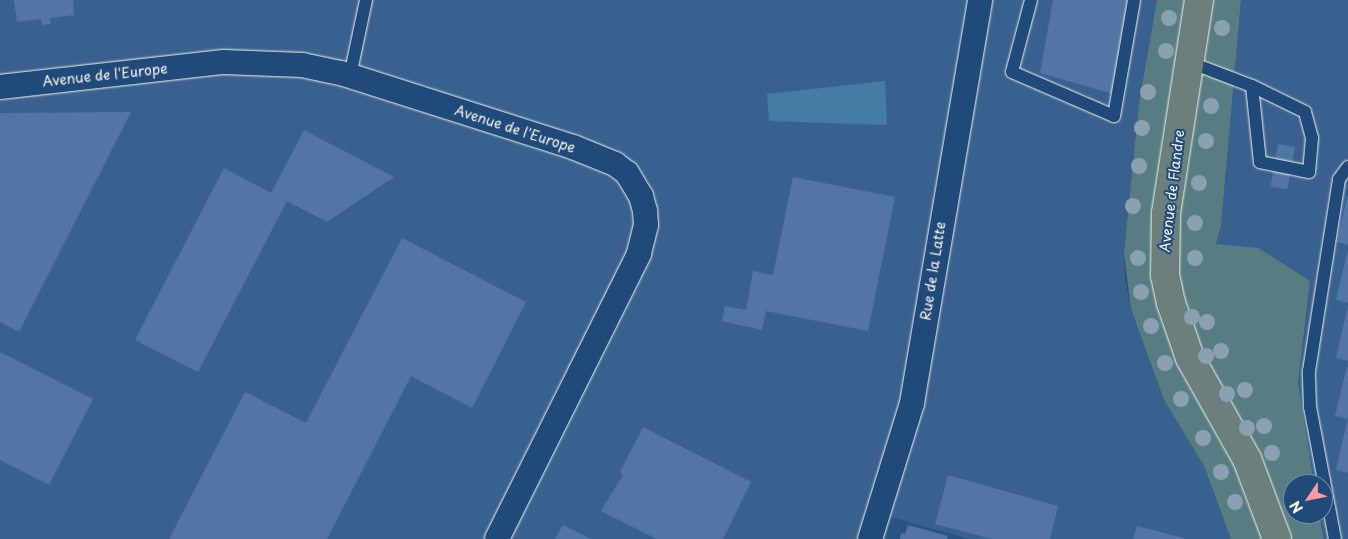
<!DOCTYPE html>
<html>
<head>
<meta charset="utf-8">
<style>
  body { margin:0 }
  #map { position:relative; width:1348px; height:539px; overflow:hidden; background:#295383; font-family:"Playpen Sans",sans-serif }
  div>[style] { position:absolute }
  .built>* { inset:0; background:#39618f }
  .green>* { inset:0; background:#577d83 }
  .water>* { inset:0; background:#457ca2 }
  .building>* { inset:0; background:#5176a5; transform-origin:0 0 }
  .roads { filter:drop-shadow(0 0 1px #f4f1e8) drop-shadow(0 0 1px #f4f1e8) }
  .service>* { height:12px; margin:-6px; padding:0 6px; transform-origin:6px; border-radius:6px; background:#1f4a7a }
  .minor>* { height:24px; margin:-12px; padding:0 12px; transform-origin:12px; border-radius:12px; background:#1f4a7a }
  .primary>* { height:28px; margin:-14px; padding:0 14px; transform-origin:14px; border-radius:14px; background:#6b7f7c }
  .trees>* { width:16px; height:16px; margin:-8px; border-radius:50%; background:#8ba1b2 }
  span { translate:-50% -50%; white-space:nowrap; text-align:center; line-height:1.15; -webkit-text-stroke:4px #1f4a7a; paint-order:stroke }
  .street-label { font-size:14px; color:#f4f1e8 }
  .north { position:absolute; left:1283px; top:474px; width:50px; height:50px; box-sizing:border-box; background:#1f4a7a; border:1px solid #748da6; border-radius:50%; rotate:236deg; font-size:14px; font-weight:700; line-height:20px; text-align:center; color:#f4f1e8 }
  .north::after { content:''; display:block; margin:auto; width:18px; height:22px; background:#ff9aa2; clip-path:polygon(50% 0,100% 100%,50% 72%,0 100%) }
</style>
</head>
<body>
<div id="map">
  <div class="built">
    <div style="clip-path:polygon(0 0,1157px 0,1139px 103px,1124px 253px,1125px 281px,1131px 309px,1164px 400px,1204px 466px,1231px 539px,969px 539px,891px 517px,884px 539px,0 539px)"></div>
    <div style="clip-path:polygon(1241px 0,1348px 0,1348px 539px,1324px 539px,1319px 514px,1323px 514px,1323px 484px,1314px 484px,1303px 429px,1298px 383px,1310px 281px,1216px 244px,1221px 226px)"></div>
  </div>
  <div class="green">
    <div style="clip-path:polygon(1157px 0,1241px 0,1221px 226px,1216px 244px,1258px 248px,1310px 281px,1298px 383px,1314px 484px,1293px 484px,1293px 514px,1319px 514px,1324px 539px,1231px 539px,1204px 466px,1164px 400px,1131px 309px,1124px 253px,1139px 103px)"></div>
  </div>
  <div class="water">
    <div style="clip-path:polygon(885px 81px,887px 125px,769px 121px,767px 94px)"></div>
  </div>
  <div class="building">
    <div style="clip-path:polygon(14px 0,73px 0,74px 15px,50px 18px,51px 24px,42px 25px,41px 19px,17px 22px)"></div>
    <div style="clip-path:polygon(1053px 0,1129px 0,1113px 94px,1040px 73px)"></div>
    <div style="clip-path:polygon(131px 112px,19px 332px,0 322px,0 113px)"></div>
    <div style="clip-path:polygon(304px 130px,394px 177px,327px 222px,287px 201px,198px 372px,135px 340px,224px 168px,271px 193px)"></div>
    <div style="left:1278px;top:144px;width:17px;height:43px;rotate:10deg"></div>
    <div style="clip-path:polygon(793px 177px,895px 197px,868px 331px,766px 311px,762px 330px,722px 321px,725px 306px,746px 310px,753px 271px,773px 275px)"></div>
    <div style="clip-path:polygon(1347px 197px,1348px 197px,1348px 245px,1337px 242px)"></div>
    <div style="clip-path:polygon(402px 238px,526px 302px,472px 408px,411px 376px,327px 539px,169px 539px,245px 392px,306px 423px)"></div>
    <div style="clip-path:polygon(1347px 253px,1348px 253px,1348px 303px,1336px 300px)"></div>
    <div style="clip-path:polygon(1347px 310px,1348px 310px,1348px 361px,1336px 358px)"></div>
    <div style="clip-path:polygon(0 352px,93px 399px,49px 485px,0 460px)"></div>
    <div style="clip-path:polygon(1347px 367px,1348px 367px,1348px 419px,1335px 416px)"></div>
    <div style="clip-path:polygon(1347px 422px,1348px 422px,1348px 473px,1336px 470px)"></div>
    <div style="clip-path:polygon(643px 427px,751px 482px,723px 539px,657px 539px,601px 511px,623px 475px,620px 472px)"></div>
    <div style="clip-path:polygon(948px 475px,1058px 506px,1050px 539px,992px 539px,935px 524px)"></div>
    <div style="clip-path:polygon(563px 525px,591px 539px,555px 539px)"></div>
    <div style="clip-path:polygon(908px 525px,948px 536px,947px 539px,900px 539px,901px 533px,905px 534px)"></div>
    <div style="clip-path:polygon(1137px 526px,1184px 538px,1184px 539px,1133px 539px)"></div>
  </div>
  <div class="roads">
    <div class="service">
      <div style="left:1031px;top:0;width:74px;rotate:104.8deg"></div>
      <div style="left:1012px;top:72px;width:111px;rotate:23.3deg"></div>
      <div style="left:1114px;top:116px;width:118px;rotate:-80.2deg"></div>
      <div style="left:1189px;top:62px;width:67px;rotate:20.9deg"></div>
      <div style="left:1252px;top:86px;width:59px;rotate:26.1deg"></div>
      <div style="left:1305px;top:112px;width:27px;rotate:75deg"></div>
      <div style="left:1312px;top:138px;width:34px;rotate:95deg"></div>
      <div style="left:1309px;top:172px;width:50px;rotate:-168.5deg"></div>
      <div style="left:1260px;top:162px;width:76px;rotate:-96deg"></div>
      <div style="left:350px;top:76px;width:78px;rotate:-78.1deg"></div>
      <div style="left:1335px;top:539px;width:134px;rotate:-100.7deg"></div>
      <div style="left:1310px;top:407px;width:36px;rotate:-92deg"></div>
      <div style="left:1309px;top:371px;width:194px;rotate:-81.1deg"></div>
      <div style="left:1339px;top:179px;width:15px;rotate:-53deg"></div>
    </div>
    <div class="minor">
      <div style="left:0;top:87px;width:225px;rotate:-6.4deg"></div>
      <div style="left:224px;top:62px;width:78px;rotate:2.2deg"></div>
      <div style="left:302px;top:65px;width:40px;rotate:12deg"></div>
      <div style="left:341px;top:73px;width:244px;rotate:17.7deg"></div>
      <div style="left:573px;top:147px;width:45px;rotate:22deg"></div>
      <div style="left:615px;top:164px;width:15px;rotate:37deg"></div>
      <div style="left:627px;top:173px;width:27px;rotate:59deg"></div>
      <div style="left:641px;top:196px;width:16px;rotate:75deg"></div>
      <div style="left:645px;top:211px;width:14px;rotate:86deg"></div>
      <div style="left:646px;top:225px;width:30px;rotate:104deg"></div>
      <div style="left:639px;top:254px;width:318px;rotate:116.5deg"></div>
      <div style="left:870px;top:539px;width:142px;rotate:-72.8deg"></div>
      <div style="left:912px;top:403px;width:409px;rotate:-80.4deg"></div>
    </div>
    <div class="primary">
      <div style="left:1199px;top:0;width:216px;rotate:98.8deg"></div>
      <div style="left:1166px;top:213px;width:62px;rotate:90.9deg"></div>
      <div style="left:1165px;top:275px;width:29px;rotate:78deg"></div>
      <div style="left:1171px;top:303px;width:58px;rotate:70.9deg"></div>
      <div style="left:1190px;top:358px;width:116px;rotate:60.6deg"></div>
      <div style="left:1247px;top:459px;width:85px;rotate:69.4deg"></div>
    </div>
  </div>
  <div class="trees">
    <div style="left:1169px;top:18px"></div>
    <div style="left:1222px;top:28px"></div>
    <div style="left:1166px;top:51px"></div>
    <div style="left:1148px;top:92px"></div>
    <div style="left:1211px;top:106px"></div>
    <div style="left:1142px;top:128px"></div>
    <div style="left:1206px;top:141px"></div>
    <div style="left:1139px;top:166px"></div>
    <div style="left:1199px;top:183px"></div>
    <div style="left:1133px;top:206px"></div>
    <div style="left:1195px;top:223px"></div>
    <div style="left:1138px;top:258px"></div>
    <div style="left:1195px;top:258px"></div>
    <div style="left:1141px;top:292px"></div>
    <div style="left:1192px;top:317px"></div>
    <div style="left:1207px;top:322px"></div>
    <div style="left:1151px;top:326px"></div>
    <div style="left:1221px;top:351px"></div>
    <div style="left:1206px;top:356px"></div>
    <div style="left:1165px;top:363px"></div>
    <div style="left:1245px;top:390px"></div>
    <div style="left:1227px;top:394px"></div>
    <div style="left:1181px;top:399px"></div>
    <div style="left:1264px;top:426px"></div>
    <div style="left:1247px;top:428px"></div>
    <div style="left:1203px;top:438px"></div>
    <div style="left:1272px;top:453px"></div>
    <div style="left:1221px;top:472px"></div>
    <div style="left:1235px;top:502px"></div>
  </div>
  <div class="street-label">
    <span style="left:105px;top:75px;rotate:-6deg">Avenue de l'Europe</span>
    <span style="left:515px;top:129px;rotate:18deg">Avenue de l'Europe</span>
    <span style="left:1172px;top:191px;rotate:-83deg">Avenue de Flandre</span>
    <span style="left:933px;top:271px;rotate:-81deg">Rue de la Latte</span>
  </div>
  <div class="north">N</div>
</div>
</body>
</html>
